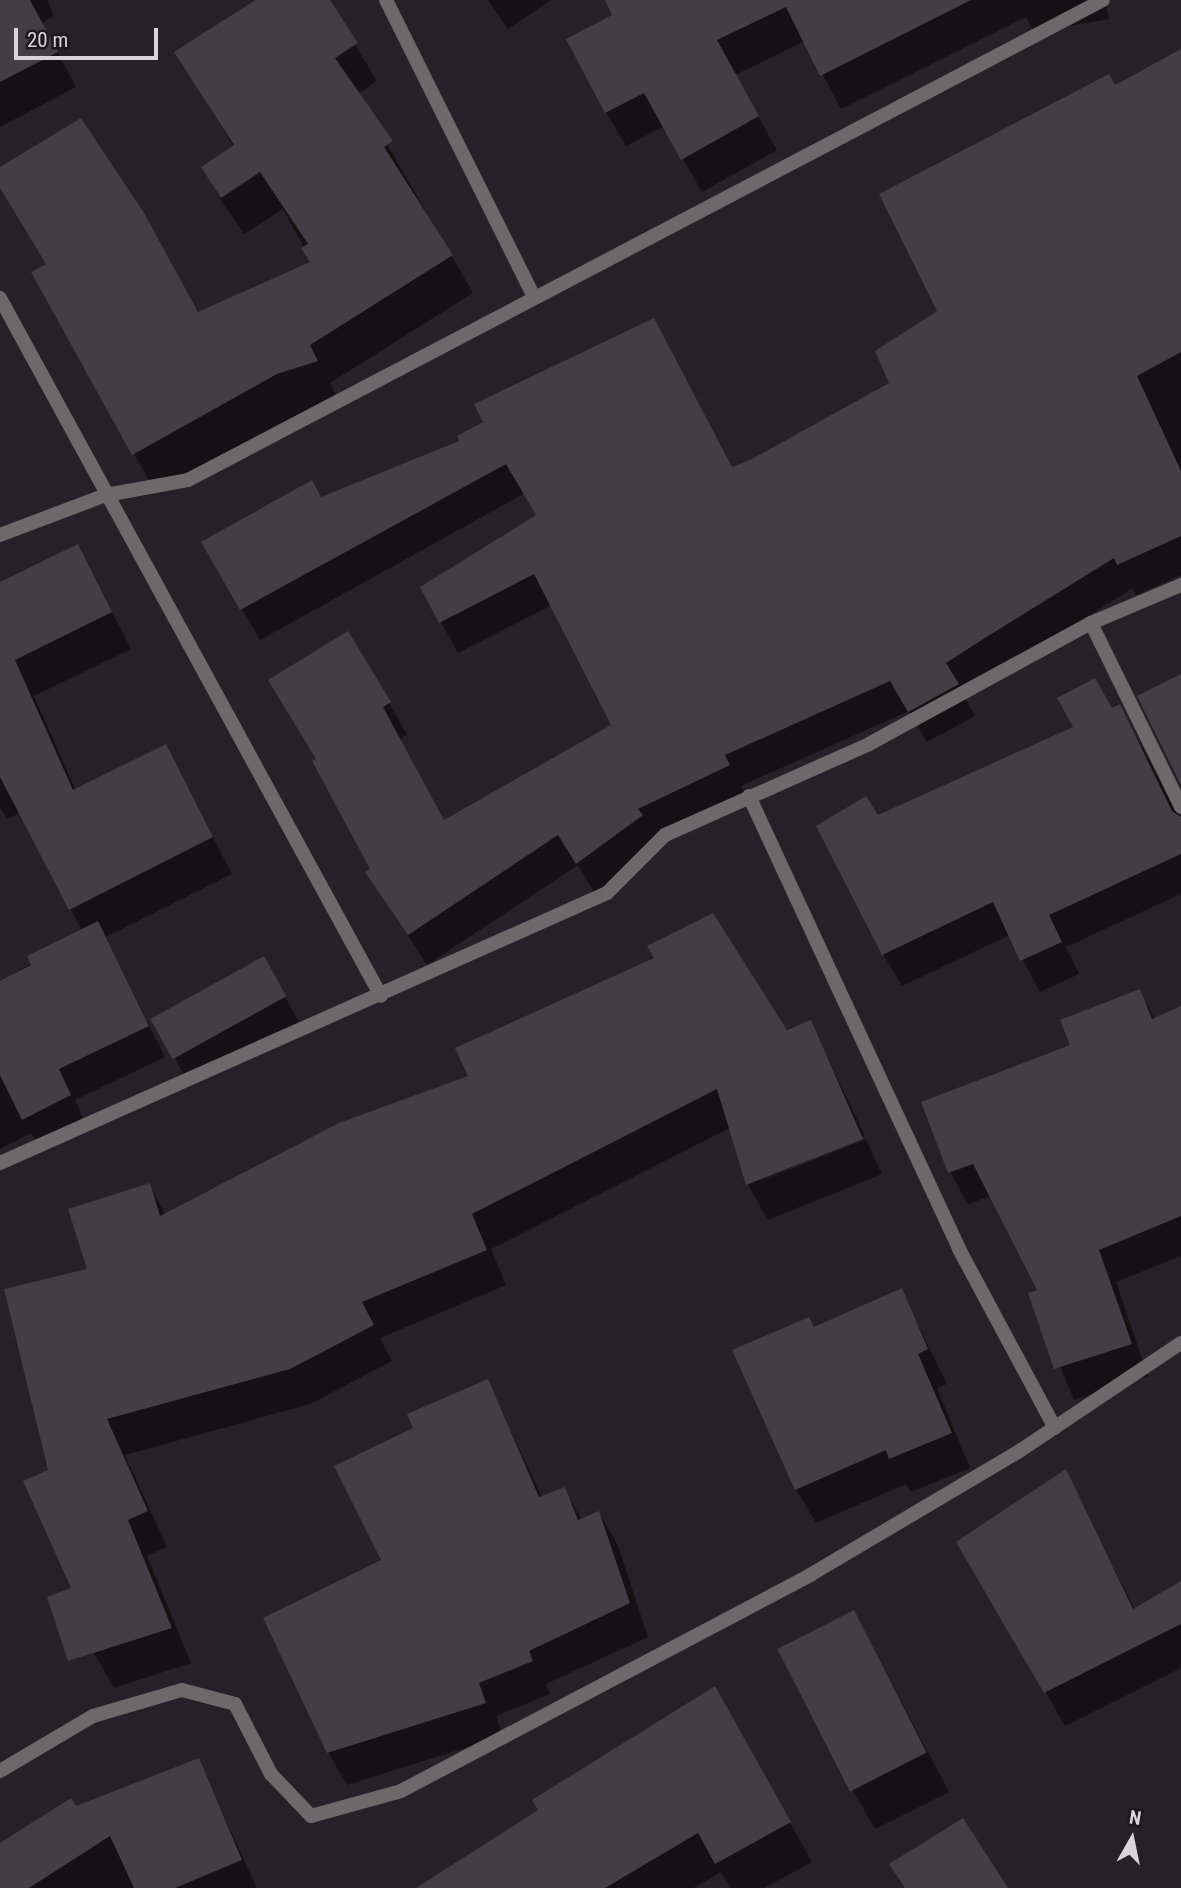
<!DOCTYPE html>
<html>
<head>
<meta charset="utf-8">
<style>
  body { margin:0 }
  #map { position:relative; width:1181px; height:1888px; overflow:hidden; background:#262028; font-family:"Roboto Condensed",sans-serif }
  div>[style] { position:absolute }
  .shadow>* { inset:0; background:#0007 }
  .building>* { inset:0; background:#433d45; transform-origin:0 0 }
  .street>* { height:14px; margin:-7px; padding:0 7px; transform-origin:7px; border-radius:7px; background:#6d6869 }
  span { translate:-50% -50%; white-space:nowrap; text-align:center; line-height:1.15; -webkit-text-stroke:5px #1d171e; paint-order:stroke }
  .north { position:absolute; left:1097px; top:1804px; width:70px; height:70px; -webkit-text-stroke:5px #1d171e; paint-order:stroke; rotate:9deg; font-size:19px; font-weight:700; line-height:28px; text-align:center; color:#d8d4d9 }
  .north::after { content:''; display:block; margin:auto; width:24px; height:32px; background:#d8d4d9; clip-path:polygon(50% 0,100% 100%,50% 72%,0 100%) }
  .scale { position:absolute; left:14px; top:28px; width:144px; height:32px; box-sizing:border-box; border:4px solid #d8d4d9; border-top:0; padding-left:9px; font-size:21px; line-height:24px; white-space:nowrap; color:#d8d4d9; -webkit-text-stroke:5px #1d171e; paint-order:stroke }
</style>
</head>
<body>
<div id="map">
  <div class="shadow">
    <div style="clip-path:polygon(0 0,47px 0,54px 16px,42px 23px,76px 87px,0 127px)"></div>
    <div style="clip-path:polygon(254px 0,328px 0,377px 81px,358px 94px,473px 293px,330px 383px,338px 399px,155px 491px,33px 273px,48px 265px,0 186px,0 169px,198px 314px,312px 263px,283px 209px,244px 234px,224px 205px,203px 168px,234px 147px,176px 52px)"></div>
    <div style="clip-path:polygon(488px 0,551px 0,508px 29px)"></div>
    <div style="clip-path:polygon(607px 0,1105px 0,1109px 19px,1034px 32px,1026px 17px,841px 109px,805px 41px,735px 75px,777px 150px,702px 192px,664px 126px,626px 146px,606px 112px,614px 16px)"></div>
    <div style="clip-path:polygon(1181px 51px,1181px 575px,1136px 595px,1133px 588px,963px 695px,975px 716px,927px 742px,909px 711px,741px 786px,746px 796px,656px 840px,659px 847px,595px 894px,578px 865px,427px 965px,368px 872px,372px 869px,318px 760px,348px 633px,407px 734px,400px 739px,444px 821px,614px 726px,552px 605px,458px 653px,441px 622px,539px 516px,525px 493px,260px 640px,204px 543px,462px 442px,732px 468px,753px 461px,892px 384px,939px 311px,881px 195px,1108px 76px,1115px 87px)"></div>
    <div style="clip-path:polygon(78px 546px,131px 649px,34px 696px,76px 791px,165px 746px,232px 874px,106px 937px,165px 1057px,75px 1100px,87px 1126px,41px 1149px,31px 1133px,0 1149px,0 983px,82px 931px,21px 813px,7px 819px,0 807px,0 584px)"></div>
    <div style="clip-path:polygon(1119px 706px,1181px 816px,1181px 894px,1066px 947px,1079px 974px,1040px 992px,1010px 935px,902px 986px,883px 954px,877px 818px)"></div>
    <div style="clip-path:polygon(279px 986px,300px 1024px,189px 1084px,153px 1018px)"></div>
    <div style="clip-path:polygon(1139px 991px,1155px 1019px,1181px 1008px,1181px 1256px,1116px 1282px,1148px 1376px,1074px 1400px,1030px 1294px,1039px 1291px,991px 1196px,968px 1204px,950px 1172px,1072px 1046px)"></div>
    <div style="clip-path:polygon(810px 1022px,865px 1136px,753px 1184px,866px 1139px,882px 1174px,768px 1220px,748px 1185px,730px 1128px,491px 1249px,506px 1285px,380px 1338px,392px 1361px,310px 1404px,125px 1455px,167px 1547px,147px 1556px,191px 1663px,114px 1688px,94px 1653px,89px 1271px,149px 1185px,166px 1215px)"></div>
    <div style="clip-path:polygon(901px 1290px,947px 1384px,937px 1388px,970px 1468px,911px 1492px,906px 1484px,816px 1523px,796px 1489px,814px 1328px)"></div>
    <div style="clip-path:polygon(487px 1381px,542px 1497px,564px 1489px,582px 1520px,599px 1513px,618px 1546px,648px 1637px,546px 1684px,550px 1694px,496px 1716px,503px 1736px,347px 1785px,328px 1752px,415px 1429px)"></div>
    <div style="clip-path:polygon(1065px 1472px,1135px 1610px,1181px 1583px,1181px 1668px,1065px 1726px,959px 1542px)"></div>
    <div style="clip-path:polygon(854px 1612px,949px 1792px,875px 1829px,852px 1789px)"></div>
    <div style="clip-path:polygon(737px 1728px,812px 1862px,764px 1888px,731px 1888px,721px 1872px,694px 1888px,419px 1888px)"></div>
    <div style="clip-path:polygon(198px 1760px,257px 1888px,0 1888px,0 1845px)"></div>
  </div>
  <div class="building">
    <div style="clip-path:polygon(0 0,30px 0,58px 52px,0 82px)"></div>
    <div style="clip-path:polygon(255px 0,330px 0,358px 43px,335px 58px,393px 141px,384px 147px,453px 255px,310px 345px,318px 361px,277px 374px,132px 455px,31px 272px,46px 264px,0 188px,0 167px,81px 118px,144px 213px,198px 312px,310px 262px,301px 248px,308px 244px,260px 172px,221px 198px,201px 167px,234px 145px,174px 52px)"></div>
    <div style="clip-path:polygon(605px 0,971px 0,820px 76px,786px 7px,717px 40px,759px 116px,681px 160px,644px 93px,605px 113px,566px 39px,612px 15px)"></div>
    <div style="clip-path:polygon(1181px 49px,1181px 352px,1137px 376px,1181px 471px,1181px 536px,1117px 565px,1114px 558px,988px 636px,946px 663px,959px 684px,908px 712px,890px 681px,725px 755px,730px 765px,638px 809px,643px 815px,576px 864px,558px 835px,408px 935px,365px 872px,370px 869px,312px 761px,316px 759px,268px 680px,348px 631px,391px 702px,383px 707px,444px 820px,611px 725px,534px 574px,439px 623px,420px 587px,536px 515px,506px 464px,240px 610px,201px 542px,312px 480px,321px 497px,459px 441px,457px 436px,483px 422px,474px 404px,654px 318px,732px 467px,752px 459px,889px 383px,875px 351px,937px 311px,879px 194px,1109px 74px,1115px 85px)"></div>
    <div style="clip-path:polygon(78px 544px,112px 612px,15px 660px,73px 790px,166px 744px,213px 837px,69px 910px,0 777px,0 582px)"></div>
    <div style="clip-path:polygon(1181px 674px,1181px 785px,1137px 696px)"></div>
    <div style="clip-path:polygon(1095px 678px,1112px 708px,1120px 704px,1172px 811px,1181px 817px,1181px 854px,1049px 915px,1062px 942px,1020px 961px,993px 902px,882px 955px,816px 826px,866px 796px,878px 815px,1073px 727px,1057px 698px)"></div>
    <div style="clip-path:polygon(713px 913px,787px 1030px,811px 1020px,863px 1139px,746px 1185px,717px 1089px,472px 1214px,487px 1250px,362px 1302px,374px 1325px,290px 1369px,107px 1419px,148px 1511px,128px 1520px,172px 1628px,68px 1661px,47px 1597px,71px 1588px,23px 1481px,48px 1470px,4px 1289px,87px 1269px,68px 1209px,150px 1183px,160px 1216px,339px 1123px,468px 1076px,455px 1048px,654px 958px,647px 946px)"></div>
    <div style="clip-path:polygon(98px 921px,149px 1026px,59px 1069px,71px 1095px,22px 1120px,0 1075px,0 981px,31px 965px,27px 956px)"></div>
    <div style="left:264px;top:956px;width:46px;height:130px;rotate:61deg"></div>
    <div style="clip-path:polygon(1140px 989px,1152px 1019px,1181px 1006px,1181px 1216px,1099px 1250px,1132px 1344px,1054px 1369px,1028px 1293px,1037px 1290px,973px 1164px,948px 1173px,921px 1102px,1070px 1045px,1060px 1020px)"></div>
    <div style="clip-path:polygon(902px 1288px,928px 1349px,918px 1354px,952px 1433px,889px 1459px,886px 1450px,795px 1490px,732px 1350px,809px 1317px,814px 1327px)"></div>
    <div style="clip-path:polygon(488px 1379px,539px 1497px,565px 1487px,578px 1520px,599px 1511px,630px 1603px,529px 1651px,533px 1661px,479px 1683px,486px 1703px,327px 1753px,263px 1618px,381px 1560px,334px 1466px,413px 1428px,407px 1414px)"></div>
    <div style="clip-path:polygon(1066px 1469px,1133px 1609px,1181px 1581px,1181px 1624px,1044px 1693px,956px 1542px)"></div>
    <div style="left:854px;top:1610px;width:160px;height:86px;rotate:63deg"></div>
    <div style="clip-path:polygon(715px 1686px,791px 1822px,715px 1864px,698px 1833px,605px 1888px,416px 1888px,538px 1810px,532px 1800px)"></div>
    <div style="clip-path:polygon(199px 1758px,242px 1860px,175px 1888px,134px 1888px,110px 1836px,29px 1888px,0 1888px,0 1843px,71px 1798px,76px 1806px)"></div>
    <div style="clip-path:polygon(963px 1818px,1008px 1888px,905px 1888px,889px 1864px)"></div>
  </div>
  <div class="street">
    <div style="left:386px;top:0;width:330px;rotate:63.5deg"></div>
    <div style="left:0;top:298px;width:795px;rotate:61.37deg"></div>
    <div style="left:0;top:535px;width:113px;rotate:-20.7deg"></div>
    <div style="left:106px;top:495px;width:83px;rotate:-10.4deg"></div>
    <div style="left:188px;top:480px;width:1033px;rotate:-27.68deg"></div>
    <div style="left:1091px;top:623px;width:205px;rotate:63.9deg"></div>
    <div style="left:749px;top:796px;width:499px;rotate:65.1deg"></div>
    <div style="left:959px;top:1249px;width:203px;rotate:61.8deg"></div>
    <div style="left:0;top:1163px;width:664px;rotate:-23.98deg"></div>
    <div style="left:607px;top:893px;width:82px;rotate:-45deg"></div>
    <div style="left:665px;top:835px;width:223px;rotate:-24deg"></div>
    <div style="left:869px;top:744px;width:253px;rotate:-28.6deg"></div>
    <div style="left:1091px;top:623px;width:98px;rotate:-22.9deg"></div>
    <div style="left:0;top:1771px;width:108px;rotate:-30.6deg"></div>
    <div style="left:93px;top:1716px;width:93px;rotate:-16.3deg"></div>
    <div style="left:182px;top:1690px;width:55px;rotate:14.8deg"></div>
    <div style="left:235px;top:1704px;width:79px;rotate:62.8deg"></div>
    <div style="left:271px;top:1774px;width:58px;rotate:46.4deg"></div>
    <div style="left:311px;top:1816px;width:93px;rotate:-15.5deg"></div>
    <div style="left:401px;top:1791px;width:463px;rotate:-27.8deg"></div>
    <div style="left:810px;top:1575px;width:242px;rotate:-30.6deg"></div>
    <div style="left:1018px;top:1452px;width:196px;rotate:-33.8deg"></div>
  </div>
  <div class="north">N</div>
  <div class="scale">20 m</div>
</div>
</body>
</html>
